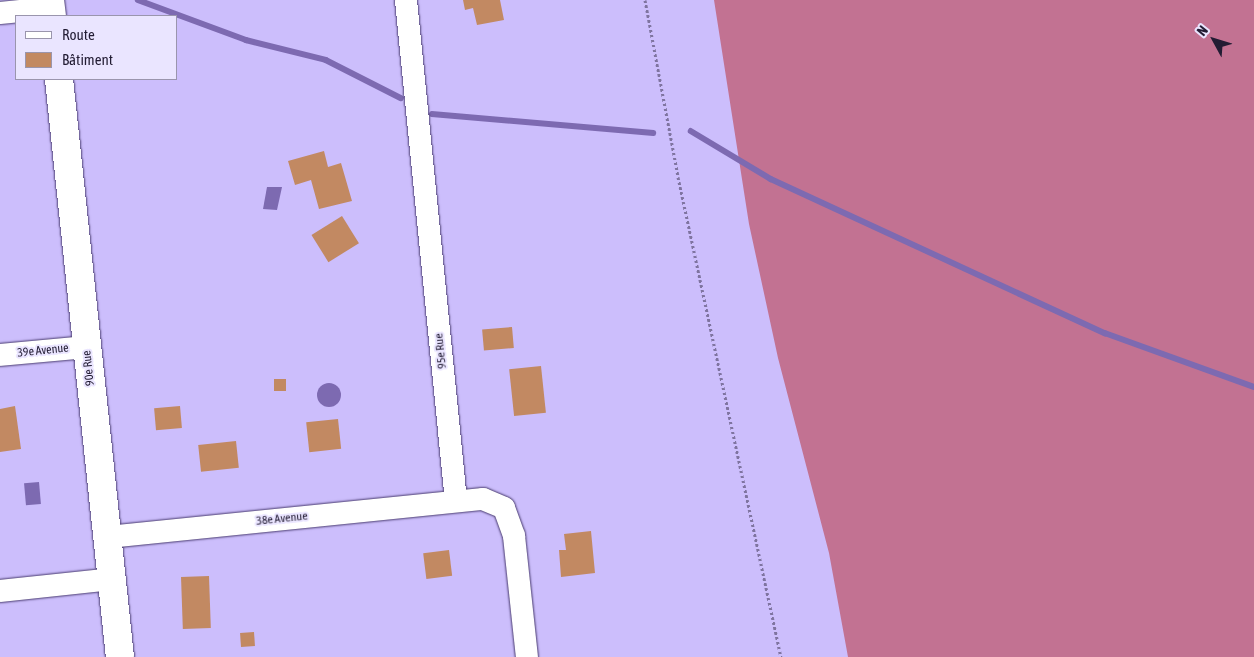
<!DOCTYPE html>
<html>
<head>
<meta charset="utf-8">
<style>
  body { margin:0 }
  #map { position:relative; width:1254px; height:657px; overflow:hidden; background:#ccbefc; font-family:"Asap Condensed",sans-serif }
  div>[style] { position:absolute }
  .forest>* { inset:0; background:#c27292 }
  .water>* { inset:0; background:#7d6ab1; transform-origin:0 0 }
  .round { border-radius:50% }
  .stream>* { height:5.5px; margin:-2.75px; padding:0 2.75px; transform-origin:2.75px; border-radius:2.75px; background:#7d6ab1 }
  .building>* { inset:0; background:#c28962; transform-origin:0 0 }
  .path>* { height:3px; margin-top:-1.5px; transform-origin:0; background:repeating-linear-gradient(90deg,#7f74a0 0 2.5px,transparent 0 5px) }
  .roads { filter:drop-shadow(0 0 1px #493b6f) drop-shadow(0 0 1px #493b6f) }
  .minor>* { height:22px; margin:-11px; padding:0 11px; transform-origin:11px; border-radius:11px; background:#fff }
  .tertiary>* { height:28px; margin:-14px; padding:0 14px; transform-origin:14px; border-radius:14px; background:#fff }
  span { translate:-50% -50%; white-space:nowrap; text-align:center; line-height:1.15; -webkit-text-stroke:4px #eae5ff; paint-order:stroke }
  .street-label { font-size:12px; color:#221c33 }
  .legend { position:absolute; left:15px; top:15px; width:162px; height:65px; box-sizing:border-box; background:#eae5ff; border:1px solid #9a95ad; margin:0; padding:6px 9px; list-style:none; font-size:15px; color:#221c33 }
  .legend li { display:flex; align-items:center; gap:10px; height:25px }
  .legend b { width:25px; border:1px solid #9a95ad }
  .north { position:absolute; left:1189px; top:15px; width:50px; height:50px; -webkit-text-stroke:4px #eae5ff; paint-order:stroke; rotate:309deg; font-size:14px; font-weight:700; line-height:20px; text-align:center; color:#221c33 }
  .north::after { content:''; display:block; margin:auto; width:18px; height:22px; background:#221c33; clip-path:polygon(50% 0,100% 100%,50% 72%,0 100%) }
</style>
</head>
<body>
<div id="map">
  <div class="forest">
    <div style="clip-path:polygon(714px 0,1254px 0,1254px 657px,848px 657px,829px 553px,778px 358px,749px 224px)"></div>
  </div>
  <div class="water">
    <div style="clip-path:polygon(267px 187px,282px 187px,277px 210px,263px 209px)"></div>
    <div class="round" style="left:317px;top:383px;width:24px;height:24px"></div>
    <div style="left:39px;top:482px;width:22px;height:15px;rotate:85deg"></div>
  </div>
  <div class="stream">
    <div style="left:138px;top:0;width:115px;rotate:20.3deg"></div>
    <div style="left:246px;top:40px;width:82px;rotate:14deg"></div>
    <div style="left:326px;top:60px;width:84px;rotate:26.9deg"></div>
    <div style="left:432px;top:114px;width:222px;rotate:4.9deg"></div>
    <div style="left:691px;top:131px;width:93px;rotate:31deg"></div>
    <div style="left:771px;top:179px;width:368px;rotate:24.8deg"></div>
    <div style="left:1105px;top:333px;width:158px;rotate:19.9deg"></div>
  </div>
  <div class="building">
    <div style="clip-path:polygon(463px 0,500px 0,504px 20px,477px 25px,473px 8px,465px 10px)"></div>
    <div style="clip-path:polygon(324px 151px,328px 167px,341px 163px,352px 201px,319px 209px,311px 180px,295px 185px,288px 161px)"></div>
    <div style="left:342px;top:216px;width:32px;height:36px;rotate:58deg"></div>
    <div style="left:512px;top:327px;width:21px;height:30px;rotate:85deg"></div>
    <div style="left:541px;top:366px;width:47px;height:32px;rotate:84deg"></div>
    <div style="left:274px;top:379px;width:12px;height:12px"></div>
    <div style="clip-path:polygon(15px 406px,21px 449px,0 452px,0 409px)"></div>
    <div style="left:180px;top:406px;width:22px;height:26px;rotate:85deg"></div>
    <div style="left:338px;top:419px;width:30px;height:32px;rotate:84deg"></div>
    <div style="left:236px;top:441px;width:27px;height:38px;rotate:84deg"></div>
    <div style="clip-path:polygon(591px 531px,595px 573px,561px 577px,559px 550px,566px 550px,564px 534px)"></div>
    <div style="left:449px;top:550px;width:26px;height:26px;rotate:83deg"></div>
    <div style="left:209px;top:576px;width:52px;height:28px;rotate:88deg"></div>
    <div style="left:254px;top:632px;width:14px;height:14px;rotate:86deg"></div>
  </div>
  <div class="path">
    <div style="left:645px;top:0;width:180px;rotate:79.4deg"></div>
    <div style="left:678px;top:177px;width:491px;rotate:77.9deg"></div>
  </div>
  <div class="roads">
    <div class="minor">
      <div style="left:406px;top:0;width:503px;rotate:84.3deg"></div>
      <div style="left:0;top:13px;width:51px;rotate:-5.6deg"></div>
      <div style="left:0;top:355px;width:87px;rotate:-5.3deg"></div>
      <div style="left:108px;top:537px;width:377px;rotate:-5.8deg"></div>
      <div style="left:483px;top:499px;width:23px;rotate:23deg"></div>
      <div style="left:504px;top:508px;width:30px;rotate:70deg"></div>
      <div style="left:514px;top:536px;width:122px;rotate:83.9deg"></div>
      <div style="left:0;top:591px;width:113px;rotate:-6.1deg"></div>
    </div>
    <div class="tertiary">
      <div style="left:50px;top:0;width:16px;rotate:83deg"></div>
      <div style="left:59px;top:79px;width:581px;rotate:83.98deg"></div>
    </div>
  </div>
  <div class="street-label">
    <span style="left:43px;top:351px;rotate:-6deg">39e Avenue</span>
    <span style="left:441px;top:351px;rotate:-96deg">95e Rue</span>
    <span style="left:89px;top:368px;rotate:-96deg">90e Rue</span>
    <span style="left:282px;top:519px;rotate:-6deg">38e Avenue</span>
  </div>
  <ul class="legend">
  <li><b style="height:6px;background:#fff"></b>Route</li>
  <li><b style="height:14px;background:#c28962"></b>Bâtiment</li>
  </ul>
  <div class="north">N</div>
</div>
</body>
</html>
